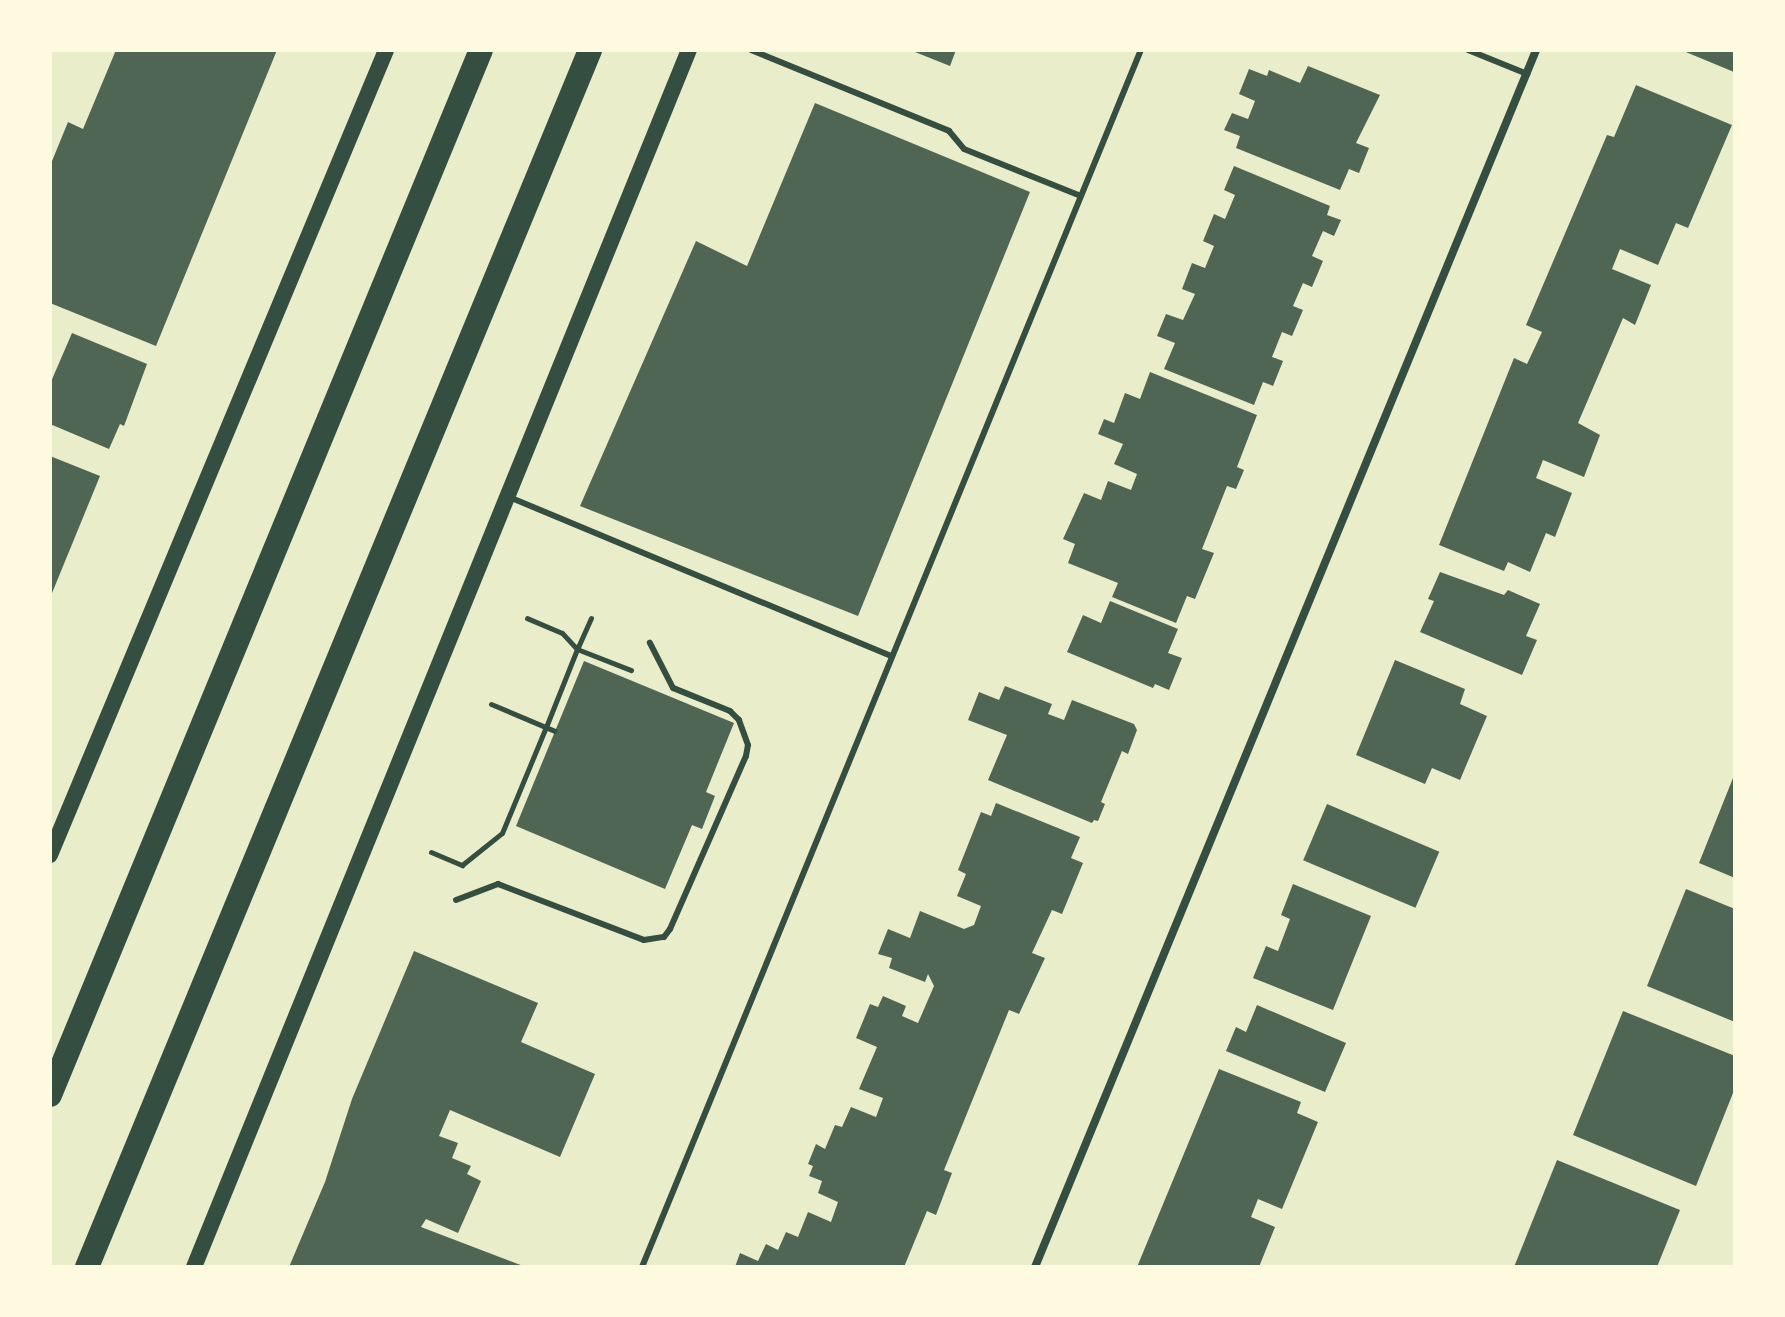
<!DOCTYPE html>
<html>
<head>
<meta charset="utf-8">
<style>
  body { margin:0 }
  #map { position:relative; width:1785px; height:1317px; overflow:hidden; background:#e9edc9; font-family:"Archivo Narrow",sans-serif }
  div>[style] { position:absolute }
  .building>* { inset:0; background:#4f6655; transform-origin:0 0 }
  .path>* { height:5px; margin:-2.5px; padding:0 2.5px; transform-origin:2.5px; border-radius:2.5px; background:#344e41 }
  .service>* { height:6px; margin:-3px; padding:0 3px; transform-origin:3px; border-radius:3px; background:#344e41 }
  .minor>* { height:8px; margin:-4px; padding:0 4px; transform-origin:4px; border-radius:4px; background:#344e41 }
  .secondary>* { height:16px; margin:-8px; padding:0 8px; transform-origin:8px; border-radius:8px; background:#344e41 }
  .motorway>* { height:24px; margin:-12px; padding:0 12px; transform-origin:12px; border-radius:12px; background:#344e41 }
  span { translate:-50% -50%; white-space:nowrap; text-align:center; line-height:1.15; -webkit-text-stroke:8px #fefae0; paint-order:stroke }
  .frame { position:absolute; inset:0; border:52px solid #fefae0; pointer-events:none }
</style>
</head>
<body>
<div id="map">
  <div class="building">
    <div style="clip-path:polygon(116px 50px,277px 50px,156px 346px,50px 303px,50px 166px,68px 122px,83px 129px)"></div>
    <div style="clip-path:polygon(910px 50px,956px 50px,950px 66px)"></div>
    <div style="clip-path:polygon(1681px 50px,1735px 50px,1735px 70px,1734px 72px)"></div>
    <div style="clip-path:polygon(1308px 66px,1380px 95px,1356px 143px,1369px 148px,1359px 173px,1349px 169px,1340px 190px,1236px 148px,1240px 136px,1224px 130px,1232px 113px,1248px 119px,1255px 101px,1239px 94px,1249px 69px,1267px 76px,1269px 70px,1300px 83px)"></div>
    <div style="clip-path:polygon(1636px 85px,1732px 125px,1688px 228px,1676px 223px,1658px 265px,1620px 249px,1612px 269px,1651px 285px,1635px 325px,1623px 318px,1578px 423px,1600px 435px,1584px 477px,1543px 460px,1536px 478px,1572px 493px,1555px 537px,1546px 533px,1530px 572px,1508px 562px,1504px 571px,1439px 545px,1514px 358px,1527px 364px,1535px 347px,1542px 332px,1526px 325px,1607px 135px,1614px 137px)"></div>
    <div style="clip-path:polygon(815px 103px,1030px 192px,858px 616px,580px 506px,696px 241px,747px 266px)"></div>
    <div style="clip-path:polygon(1234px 166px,1330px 206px,1327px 215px,1341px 220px,1334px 236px,1323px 231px,1312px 256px,1323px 261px,1312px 287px,1303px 283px,1293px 306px,1303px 310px,1292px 336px,1282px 332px,1272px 357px,1283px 361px,1273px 386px,1263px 382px,1254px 405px,1164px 369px,1175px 343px,1157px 336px,1166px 314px,1183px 320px,1195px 294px,1182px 289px,1192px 263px,1205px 268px,1214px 246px,1203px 241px,1214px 214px,1225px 219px,1235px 195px,1224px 190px)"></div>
    <div style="clip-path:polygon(72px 333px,147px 364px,124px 426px,120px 424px,109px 449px,50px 424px,50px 384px)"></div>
    <div style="clip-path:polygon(1150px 372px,1257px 415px,1237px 467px,1244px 470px,1236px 489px,1227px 486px,1202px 549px,1214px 553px,1195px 599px,1187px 596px,1176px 623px,1112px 597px,1118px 583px,1068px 563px,1075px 544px,1063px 539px,1084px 493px,1101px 500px,1108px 481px,1131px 490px,1137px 474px,1114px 464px,1123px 444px,1098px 434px,1104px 419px,1114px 423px,1125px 393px,1140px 399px)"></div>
    <div style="clip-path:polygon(50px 456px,100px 476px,50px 598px)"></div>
    <div style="clip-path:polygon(1440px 572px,1504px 595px,1508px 590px,1540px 604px,1526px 636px,1537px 640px,1522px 675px,1420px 632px,1434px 601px,1428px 599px)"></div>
    <div style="clip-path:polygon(1110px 601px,1178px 629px,1168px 653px,1182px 658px,1169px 690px,1155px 684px,1153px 688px,1067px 652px,1083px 615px,1101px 623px)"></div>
    <div style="clip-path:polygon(1395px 660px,1465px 689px,1460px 704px,1487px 716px,1460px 780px,1432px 768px,1425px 784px,1356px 755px)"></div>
    <div style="clip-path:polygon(584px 661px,734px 723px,706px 792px,715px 796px,702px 829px,692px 825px,665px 889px,516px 826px)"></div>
    <div style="clip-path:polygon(1005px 686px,1052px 704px,1048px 714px,1064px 720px,1072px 700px,1134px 724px,1137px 730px,1128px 754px,1122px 751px,1101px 802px,1105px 804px,1098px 821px,1094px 820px,1092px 823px,988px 780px,1007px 735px,968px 720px,979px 692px,999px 700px)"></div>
    <div style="clip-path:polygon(1735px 773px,1735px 878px,1699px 863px)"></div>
    <div style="clip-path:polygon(996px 803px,1080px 837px,1071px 858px,1083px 863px,1062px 914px,1052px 910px,1032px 953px,1045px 958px,1019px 1014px,1009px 1010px,944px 1170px,952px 1173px,936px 1215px,927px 1211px,904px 1267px,735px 1267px,740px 1253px,758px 1261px,766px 1244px,778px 1250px,786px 1232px,798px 1237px,808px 1212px,831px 1222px,838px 1202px,818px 1193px,822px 1181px,809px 1176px,813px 1166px,808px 1164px,816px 1144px,825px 1149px,835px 1125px,842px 1127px,851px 1107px,876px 1117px,883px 1098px,859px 1089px,877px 1047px,856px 1038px,870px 1004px,878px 1007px,883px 996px,906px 1006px,902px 1016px,918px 1023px,934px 986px,928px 974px,925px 982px,889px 968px,892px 958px,878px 954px,888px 929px,910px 938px,920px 911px,964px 929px,974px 925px,981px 906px,957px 896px,966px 874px,958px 870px,981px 812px,991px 816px)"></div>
    <div style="left:1327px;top:804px;width:122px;height:61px;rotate:23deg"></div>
    <div style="clip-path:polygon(1293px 884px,1371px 916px,1333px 1010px,1253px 978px,1266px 946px,1278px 951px,1290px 919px,1281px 915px)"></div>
    <div style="clip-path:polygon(1686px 889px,1735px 909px,1735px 1022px,1647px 986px)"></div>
    <div style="clip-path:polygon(414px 951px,538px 1003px,521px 1042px,595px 1074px,560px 1157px,450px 1110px,439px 1136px,458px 1143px,452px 1158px,471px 1166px,467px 1174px,481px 1181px,458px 1233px,426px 1219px,421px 1227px,526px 1267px,289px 1267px,325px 1182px,352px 1099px)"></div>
    <div style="clip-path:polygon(1257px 1005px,1346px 1043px,1325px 1092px,1226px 1051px,1236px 1027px,1246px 1032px)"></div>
    <div style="clip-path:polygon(1623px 1011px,1735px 1056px,1735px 1088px,1696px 1186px,1573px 1135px)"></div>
    <div style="clip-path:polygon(1219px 1069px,1301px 1102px,1297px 1113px,1318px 1122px,1282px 1209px,1258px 1199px,1251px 1217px,1275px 1227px,1259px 1267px,1137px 1267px)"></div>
    <div style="clip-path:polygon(1557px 1160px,1680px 1210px,1657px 1267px,1514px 1267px)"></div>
  </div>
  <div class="path">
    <div style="left:591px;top:618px;width:34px;rotate:114deg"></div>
    <div style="left:577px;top:649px;width:58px;rotate:21.3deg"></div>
    <div style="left:491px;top:704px;width:69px;rotate:22.9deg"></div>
    <div style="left:431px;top:852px;width:34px;rotate:23deg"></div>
    <div style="left:462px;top:865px;width:51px;rotate:-38.7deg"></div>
    <div style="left:502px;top:833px;width:115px;rotate:-67.5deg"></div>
    <div style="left:546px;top:727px;width:84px;rotate:-68.3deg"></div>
    <div style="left:577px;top:649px;width:22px;rotate:-133deg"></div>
    <div style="left:562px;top:633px;width:38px;rotate:-157deg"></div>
  </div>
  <div class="service">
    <div style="left:751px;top:50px;width:214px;rotate:22.2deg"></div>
    <div style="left:949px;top:131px;width:23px;rotate:50deg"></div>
    <div style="left:964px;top:149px;width:126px;rotate:21.9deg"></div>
    <div style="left:1468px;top:50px;width:64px;rotate:22.1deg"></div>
    <div style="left:509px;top:497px;width:414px;rotate:22.6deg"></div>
    <div style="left:456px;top:900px;width:45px;rotate:-20.9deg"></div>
    <div style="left:498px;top:884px;width:156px;rotate:21deg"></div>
    <div style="left:644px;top:940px;width:20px;rotate:-9deg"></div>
    <div style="left:664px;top:937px;width:10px;rotate:-53deg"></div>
    <div style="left:670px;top:929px;width:189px;rotate:-66.3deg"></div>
    <div style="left:746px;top:756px;width:11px;rotate:-80deg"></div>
    <div style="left:748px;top:745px;width:27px;rotate:-110deg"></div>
    <div style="left:739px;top:720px;width:13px;rotate:-135deg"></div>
    <div style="left:730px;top:711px;width:61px;rotate:-158deg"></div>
    <div style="left:673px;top:688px;width:51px;rotate:-117.1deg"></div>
    <div style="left:642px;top:1267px;width:1315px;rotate:-67.71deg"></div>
  </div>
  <div class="minor">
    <div style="left:1035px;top:1267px;width:1316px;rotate:-67.62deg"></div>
  </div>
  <div class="secondary">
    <div style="left:50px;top:855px;width:872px;rotate:-67.34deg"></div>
    <div style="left:194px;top:1267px;width:1314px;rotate:-67.87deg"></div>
  </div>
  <div class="motorway">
    <div style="left:50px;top:1095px;width:1130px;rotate:-67.59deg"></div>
    <div style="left:87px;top:1267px;width:1317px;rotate:-67.54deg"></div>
  </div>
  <div class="frame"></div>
</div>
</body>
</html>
